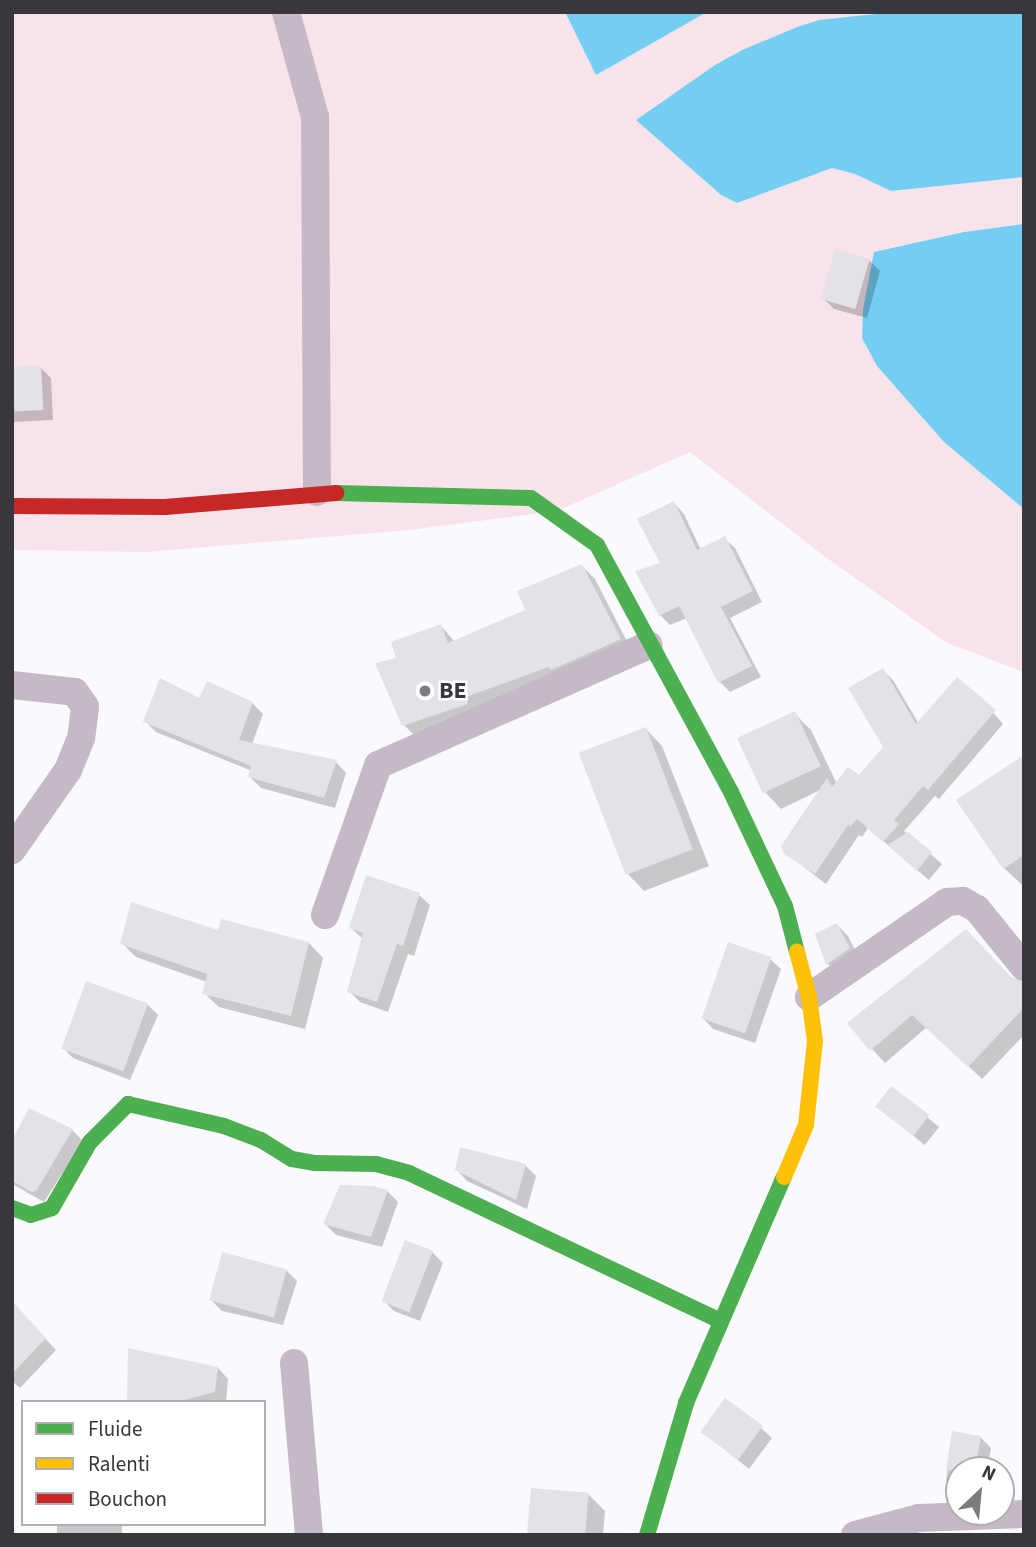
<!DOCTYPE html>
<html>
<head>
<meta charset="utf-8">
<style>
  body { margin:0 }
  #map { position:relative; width:1036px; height:1547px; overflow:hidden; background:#faf9fd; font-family:"Source Sans 3",sans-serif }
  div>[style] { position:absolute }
  .green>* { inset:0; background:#f8e3eb }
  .water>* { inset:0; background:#74cef2 }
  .shadow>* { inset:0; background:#0003; transform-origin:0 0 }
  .building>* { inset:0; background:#e2e2e7; transform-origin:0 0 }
  .street>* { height:28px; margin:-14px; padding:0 14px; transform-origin:14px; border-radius:14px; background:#c5b9c6 }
  .fast>* { height:16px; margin:-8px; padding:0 8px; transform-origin:8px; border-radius:8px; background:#4caf50 }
  .slow>* { height:16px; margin:-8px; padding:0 8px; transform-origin:8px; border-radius:8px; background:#ffc107 }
  .jam>* { height:16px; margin:-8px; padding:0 8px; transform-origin:8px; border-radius:8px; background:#c62828 }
  .dots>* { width:19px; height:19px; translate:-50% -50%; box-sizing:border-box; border:4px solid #fff; border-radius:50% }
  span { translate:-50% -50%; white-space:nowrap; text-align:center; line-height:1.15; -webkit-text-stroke:5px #fff; paint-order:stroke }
  .poi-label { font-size:24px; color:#38373d; font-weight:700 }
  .left { translate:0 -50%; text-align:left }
  .frame { position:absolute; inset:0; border:14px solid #38373d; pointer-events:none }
  .legend { position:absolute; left:21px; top:1400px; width:245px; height:126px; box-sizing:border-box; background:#fff; border:2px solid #afafb1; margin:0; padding:9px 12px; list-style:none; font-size:21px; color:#38373d }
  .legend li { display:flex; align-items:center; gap:14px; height:35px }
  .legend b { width:35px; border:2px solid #afafb1 }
  .north { position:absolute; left:945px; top:1456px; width:70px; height:70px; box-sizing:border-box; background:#fff; border:2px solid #afafb1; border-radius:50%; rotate:26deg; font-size:19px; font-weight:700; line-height:28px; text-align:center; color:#38373d }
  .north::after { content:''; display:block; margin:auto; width:24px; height:32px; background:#7c7b80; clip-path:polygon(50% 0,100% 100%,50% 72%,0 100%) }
</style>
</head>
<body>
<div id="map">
  <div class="green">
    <div style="clip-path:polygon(12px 12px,565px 12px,596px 74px,707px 12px,894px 12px,819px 20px,797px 27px,742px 50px,715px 65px,636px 120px,721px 195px,737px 203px,832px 168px,855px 174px,891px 191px,1024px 177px,1024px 224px,964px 232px,874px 252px,863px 309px,862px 338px,877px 366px,944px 442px,1024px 509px,1024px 672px,947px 643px,824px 556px,690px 452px,557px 511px,409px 530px,147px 552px,12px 550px)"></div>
  </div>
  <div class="water">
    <div style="clip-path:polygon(565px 12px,707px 12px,596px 75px)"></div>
    <div style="clip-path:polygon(894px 12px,1024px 12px,1024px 177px,891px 191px,855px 174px,832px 168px,737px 203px,721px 195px,636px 120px,715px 65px,742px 50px,797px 27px,819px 20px)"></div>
    <div style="clip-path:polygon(1024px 224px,1024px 509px,944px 442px,877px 366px,862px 338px,863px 309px,874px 252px,964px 232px)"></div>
  </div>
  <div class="shadow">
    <div style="clip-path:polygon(869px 260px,880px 271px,867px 318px,834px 309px,823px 298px)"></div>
    <div style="clip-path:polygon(40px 367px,51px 378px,53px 420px,12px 422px,12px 369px)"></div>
    <div style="clip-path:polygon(674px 503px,684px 514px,701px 550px,724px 538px,735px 548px,762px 602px,730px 618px,761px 677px,730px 692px,720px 682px,687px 618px,670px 625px,660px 615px,662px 565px)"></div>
    <div style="clip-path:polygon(582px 566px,595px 579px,633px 653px,417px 738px,404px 725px,399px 659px,441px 626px,455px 642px,527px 610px)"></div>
    <div style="clip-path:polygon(882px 670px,893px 680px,919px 724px,985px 703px,1003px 724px,939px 799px,935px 796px,904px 831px,942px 864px,929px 880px,868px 828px,862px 837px,859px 835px,826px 884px,786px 853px,822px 789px,781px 809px,765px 792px,794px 713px,811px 730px,837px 784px,859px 777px,885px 747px)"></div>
    <div style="clip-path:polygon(200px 701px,252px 703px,263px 714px,252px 744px,336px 762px,346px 773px,335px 808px,261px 788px,250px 777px,252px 771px,156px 732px,145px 721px)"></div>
    <div style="clip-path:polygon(646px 729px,662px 746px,709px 866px,644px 891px,628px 874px)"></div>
    <div style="clip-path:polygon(1024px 759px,1024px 882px,1021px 884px,1004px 868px)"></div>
    <div style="clip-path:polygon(419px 895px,430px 905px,414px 956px,408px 954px,388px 1012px,360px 1002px,349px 991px,363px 939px,351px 928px)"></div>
    <div style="clip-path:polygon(837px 925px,848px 936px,860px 960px,838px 975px,828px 964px,817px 935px)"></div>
    <div style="clip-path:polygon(219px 932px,309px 943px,323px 958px,305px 1029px,219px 1007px,204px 993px,207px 982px,136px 957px,122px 943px)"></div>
    <div style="clip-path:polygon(770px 959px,781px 969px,755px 1043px,713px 1029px,703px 1018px)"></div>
    <div style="clip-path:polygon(1012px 980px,1024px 985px,1024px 1035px,982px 1079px,927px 1027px,885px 1063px,849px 1024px)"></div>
    <div style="clip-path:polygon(147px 1004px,158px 1015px,130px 1080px,73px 1058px,62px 1047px)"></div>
    <div style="left:891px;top:1088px;width:62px;height:23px;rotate:39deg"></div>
    <div style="clip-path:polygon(72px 1130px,83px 1141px,44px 1202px,12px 1184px,12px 1144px)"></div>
    <div style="clip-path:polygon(525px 1165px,536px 1176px,527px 1209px,467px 1181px,457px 1170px)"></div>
    <div style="clip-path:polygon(387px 1191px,398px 1202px,382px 1247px,336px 1235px,325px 1224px)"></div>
    <div style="clip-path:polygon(432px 1252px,443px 1263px,420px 1321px,394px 1311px,383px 1300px)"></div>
    <div style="clip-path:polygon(286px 1270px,297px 1281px,283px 1325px,222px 1311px,211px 1300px)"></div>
    <div style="clip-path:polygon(12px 1303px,56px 1350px,20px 1388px,12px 1381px)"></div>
    <div style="clip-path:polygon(218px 1368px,228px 1379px,226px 1402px,128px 1402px)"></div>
    <div style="clip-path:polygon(761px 1428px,772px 1438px,749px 1469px,703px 1432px)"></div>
    <div style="clip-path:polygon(954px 1433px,980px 1437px,991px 1448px,987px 1470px,959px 1470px,959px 1491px,946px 1480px)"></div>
    <div style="clip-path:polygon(588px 1494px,605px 1511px,603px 1535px,529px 1535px)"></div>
    <div style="left:57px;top:1524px;width:65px;height:11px"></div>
  </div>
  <div class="building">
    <div style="left:835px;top:249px;width:36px;height:52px;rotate:16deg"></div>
    <div style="left:41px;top:365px;width:45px;height:29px;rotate:87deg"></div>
    <div style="clip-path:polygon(674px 501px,697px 550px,725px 536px,753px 591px,721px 607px,752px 666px,718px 683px,679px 606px,659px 616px,635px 571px,660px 563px,637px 519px)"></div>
    <div style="clip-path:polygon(582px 564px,621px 639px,551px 670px,549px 667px,466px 697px,468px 704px,402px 726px,375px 663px,396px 658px,391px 642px,441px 624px,448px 643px,525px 610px,517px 591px)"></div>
    <div style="clip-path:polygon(883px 668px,916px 724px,957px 677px,996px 710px,928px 790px,923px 786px,894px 820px,899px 824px,883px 842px,857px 819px,850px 827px,848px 825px,815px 874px,784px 854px,781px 846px,827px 778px,832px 787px,848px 767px,859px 775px,883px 747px,848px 688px)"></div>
    <div style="clip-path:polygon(160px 678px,199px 698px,207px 681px,253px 702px,239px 740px,337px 760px,324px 798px,248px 777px,251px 766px,143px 722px)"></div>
    <div style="left:795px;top:711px;width:61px;height:64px;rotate:65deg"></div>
    <div style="left:646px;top:727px;width:131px;height:72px;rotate:69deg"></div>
    <div style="clip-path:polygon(1024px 755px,1024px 855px,1003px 869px,956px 800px)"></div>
    <div style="clip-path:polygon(908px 832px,932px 852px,917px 871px,887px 845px)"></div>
    <div style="clip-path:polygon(366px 875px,420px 893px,403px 946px,397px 944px,377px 1002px,347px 992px,363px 933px,349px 928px)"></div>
    <div style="clip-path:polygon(131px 902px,218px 930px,221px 919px,309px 942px,291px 1016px,202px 994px,207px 974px,120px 944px)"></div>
    <div style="clip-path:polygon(837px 923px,850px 948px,826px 965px,815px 934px)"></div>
    <div style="clip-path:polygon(966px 929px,1011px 977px,1024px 983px,1024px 1008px,968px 1067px,912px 1015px,870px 1051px,847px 1023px)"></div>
    <div style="left:728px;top:942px;width:46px;height:81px;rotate:19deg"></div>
    <div style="left:86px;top:981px;width:66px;height:72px;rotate:20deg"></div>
    <div style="left:891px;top:1086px;width:48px;height:26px;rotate:37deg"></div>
    <div style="clip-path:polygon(29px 1108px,73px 1129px,37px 1190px,32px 1192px,12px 1181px,12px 1140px)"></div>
    <div style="clip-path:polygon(460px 1147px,526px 1164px,516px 1200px,455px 1170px)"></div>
    <div style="clip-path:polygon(340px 1185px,373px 1186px,388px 1190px,371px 1237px,323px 1224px)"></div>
    <div style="left:405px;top:1240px;width:30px;height:66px;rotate:21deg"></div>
    <div style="left:222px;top:1252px;width:67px;height:50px;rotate:15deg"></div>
    <div style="clip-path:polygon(12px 1301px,46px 1338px,12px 1374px)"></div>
    <div style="clip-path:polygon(128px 1348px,218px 1367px,215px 1392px,177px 1402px,127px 1402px)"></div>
    <div style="left:725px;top:1398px;width:47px;height:42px;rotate:36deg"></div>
    <div style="clip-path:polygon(952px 1431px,981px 1436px,975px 1470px,946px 1470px)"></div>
    <div style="left:531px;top:1488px;width:58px;height:47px;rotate:5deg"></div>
  </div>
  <div class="street">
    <div style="left:286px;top:12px;width:109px;rotate:74.6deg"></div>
    <div style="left:315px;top:117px;width:375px;rotate:89.7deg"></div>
    <div style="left:12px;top:685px;width:63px;rotate:6.3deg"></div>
    <div style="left:75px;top:692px;width:18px;rotate:56deg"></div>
    <div style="left:85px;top:707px;width:31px;rotate:97deg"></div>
    <div style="left:81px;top:738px;width:35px;rotate:112deg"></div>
    <div style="left:68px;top:770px;width:98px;rotate:125deg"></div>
    <div style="left:325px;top:915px;width:159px;rotate:-70.5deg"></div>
    <div style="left:378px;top:765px;width:296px;rotate:-23.9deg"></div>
    <div style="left:809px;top:997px;width:168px;rotate:-34.5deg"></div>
    <div style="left:947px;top:902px;width:16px;rotate:-4deg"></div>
    <div style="left:963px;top:901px;width:16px;rotate:30deg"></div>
    <div style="left:977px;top:909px;width:75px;rotate:51deg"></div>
    <div style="left:294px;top:1363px;width:173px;rotate:85deg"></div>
    <div style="left:855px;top:1535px;width:66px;rotate:-14.9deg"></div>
    <div style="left:919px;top:1518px;width:105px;rotate:-2.2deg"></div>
  </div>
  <div class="fast">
    <div style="left:336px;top:493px;width:195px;rotate:1.5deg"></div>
    <div style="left:531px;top:498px;width:81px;rotate:35.5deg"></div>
    <div style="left:597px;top:545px;width:281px;rotate:61.5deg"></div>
    <div style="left:731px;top:792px;width:126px;rotate:64.7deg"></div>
    <div style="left:785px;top:906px;width:48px;rotate:75.4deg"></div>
    <div style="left:12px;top:1208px;width:20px;rotate:20deg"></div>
    <div style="left:31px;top:1215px;width:22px;rotate:-18deg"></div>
    <div style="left:52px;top:1208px;width:76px;rotate:-60.1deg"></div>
    <div style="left:90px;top:1142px;width:54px;rotate:-45deg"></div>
    <div style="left:128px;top:1104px;width:98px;rotate:12.9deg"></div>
    <div style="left:224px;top:1126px;width:40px;rotate:21deg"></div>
    <div style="left:261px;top:1140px;width:36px;rotate:32deg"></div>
    <div style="left:292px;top:1159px;width:22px;rotate:10deg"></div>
    <div style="left:314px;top:1163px;width:62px;rotate:0.9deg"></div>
    <div style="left:376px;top:1164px;width:34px;rotate:15deg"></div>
    <div style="left:409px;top:1173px;width:345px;rotate:25.4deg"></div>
    <div style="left:647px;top:1535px;width:138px;rotate:-73.5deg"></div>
    <div style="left:686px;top:1403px;width:246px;rotate:-66.6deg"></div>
  </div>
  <div class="slow">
    <div style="left:784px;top:1177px;width:56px;rotate:-67.1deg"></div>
    <div style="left:806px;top:1125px;width:84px;rotate:-83.9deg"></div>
    <div style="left:815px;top:1041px;width:44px;rotate:-97.8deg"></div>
    <div style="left:809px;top:997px;width:47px;rotate:-104.9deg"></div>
  </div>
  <div class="jam">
    <div style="left:12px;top:506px;width:153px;rotate:0.4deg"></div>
    <div style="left:165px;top:507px;width:172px;rotate:-4.7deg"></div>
  </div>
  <div class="dots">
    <div style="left:425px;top:691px;background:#7c7b80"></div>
  </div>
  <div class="poi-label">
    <span class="left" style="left:439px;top:691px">BE</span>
  </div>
  <div class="frame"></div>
  <ul class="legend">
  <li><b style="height:9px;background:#4caf50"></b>Fluide</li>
  <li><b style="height:9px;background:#ffc107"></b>Ralenti</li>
  <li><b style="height:9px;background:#c62828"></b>Bouchon</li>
  </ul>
  <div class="north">N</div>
</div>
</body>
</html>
